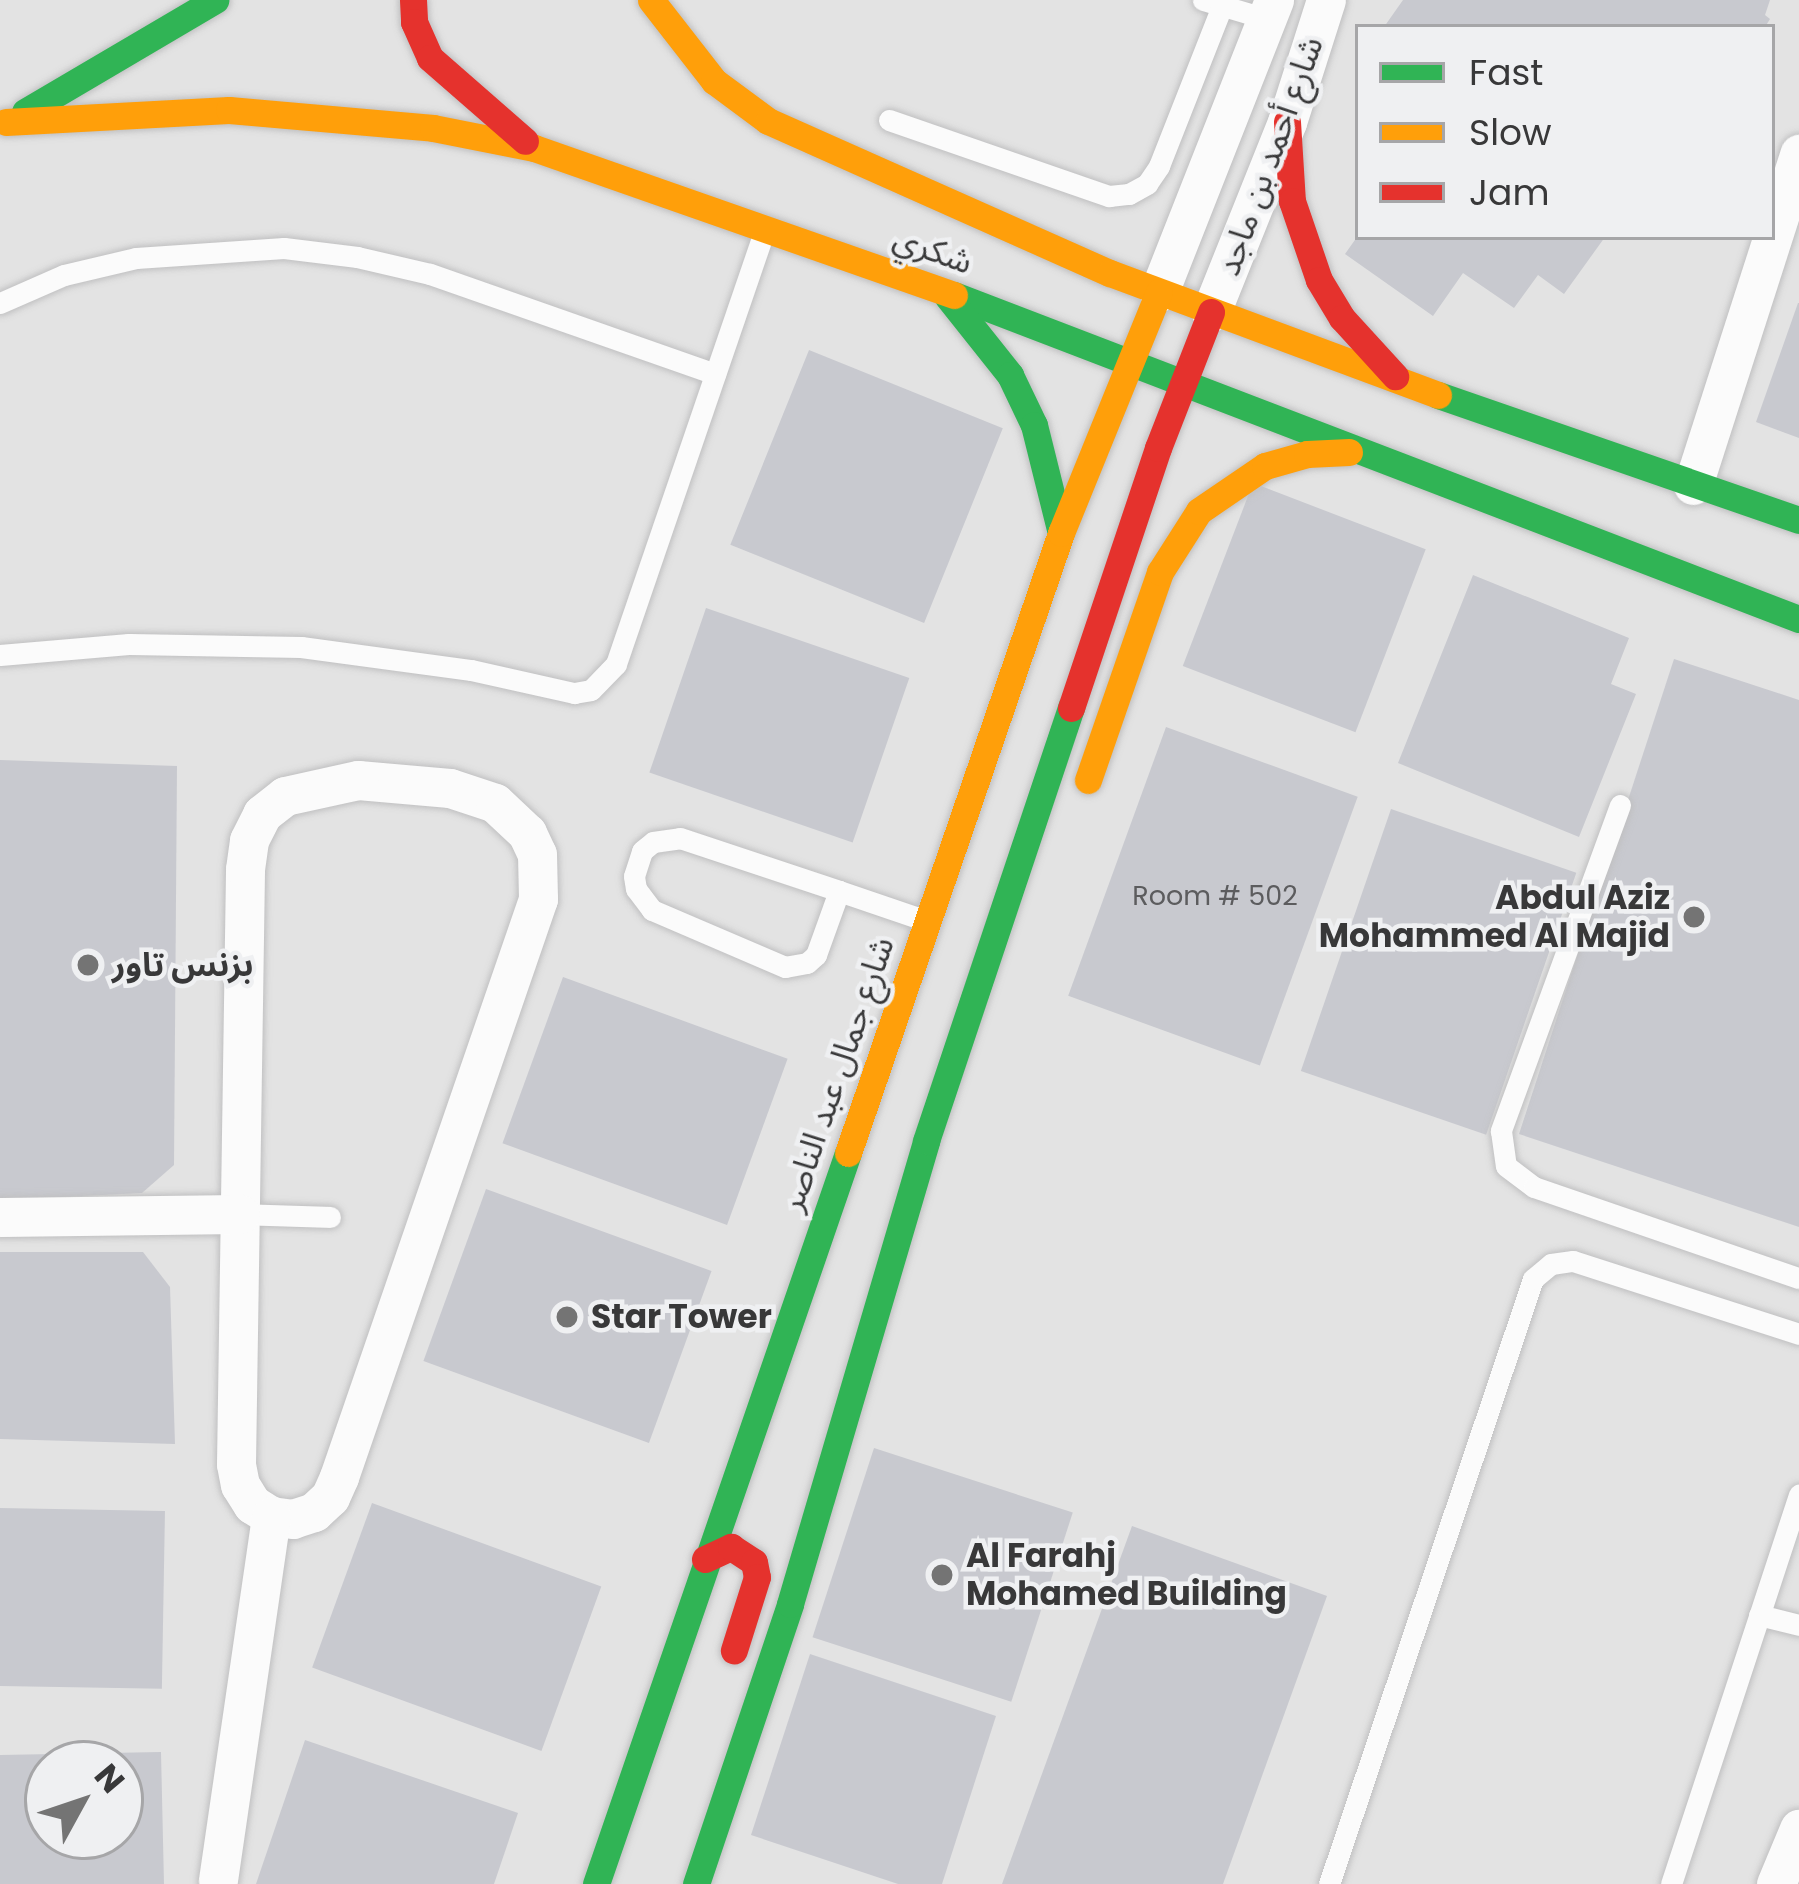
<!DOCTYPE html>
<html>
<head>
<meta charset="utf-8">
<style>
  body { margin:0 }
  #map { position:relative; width:1799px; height:1884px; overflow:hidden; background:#e3e3e3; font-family:Poppins,"Noto Sans Arabic",sans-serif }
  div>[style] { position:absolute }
  .building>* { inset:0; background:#c8c9cf; transform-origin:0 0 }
  .roads { filter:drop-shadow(0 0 3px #c0c0c1) drop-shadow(0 0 3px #c0c0c1) }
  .lane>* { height:21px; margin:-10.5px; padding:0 10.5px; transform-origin:10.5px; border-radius:10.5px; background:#fbfbfb }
  .street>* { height:39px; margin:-19.5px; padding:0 19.5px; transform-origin:19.5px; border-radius:19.5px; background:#fbfbfb }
  .fast>* { height:27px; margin:-13.5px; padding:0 13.5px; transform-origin:13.5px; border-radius:13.5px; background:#30b455 }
  .slow>* { height:27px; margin:-13.5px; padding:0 13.5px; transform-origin:13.5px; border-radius:13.5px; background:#ff9f0a }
  .jam>* { height:27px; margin:-13.5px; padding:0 13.5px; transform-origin:13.5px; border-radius:13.5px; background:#e5322d }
  .dots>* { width:33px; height:33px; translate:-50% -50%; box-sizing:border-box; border:6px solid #eff0f2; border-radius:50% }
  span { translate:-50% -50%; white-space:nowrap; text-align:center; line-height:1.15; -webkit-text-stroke:9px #eff0f2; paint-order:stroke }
  .number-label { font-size:27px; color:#5c5c5e }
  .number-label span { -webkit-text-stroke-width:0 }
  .street-label { font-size:33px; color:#383839 }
  .poi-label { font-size:33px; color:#383839; font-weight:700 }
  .right { translate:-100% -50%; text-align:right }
  .left { translate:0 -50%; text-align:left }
  .legend { position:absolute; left:1355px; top:24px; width:420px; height:216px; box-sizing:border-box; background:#eff0f2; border:3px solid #a6a6a8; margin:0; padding:15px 21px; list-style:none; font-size:36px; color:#383839 }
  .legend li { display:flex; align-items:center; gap:24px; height:60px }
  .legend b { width:60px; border:3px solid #a6a6a8 }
  .north { position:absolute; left:24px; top:1740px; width:120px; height:120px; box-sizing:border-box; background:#eff0f2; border:3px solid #a6a6a8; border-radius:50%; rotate:50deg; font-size:33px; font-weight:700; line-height:48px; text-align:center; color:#383839 }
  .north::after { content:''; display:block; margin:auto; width:42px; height:54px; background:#747474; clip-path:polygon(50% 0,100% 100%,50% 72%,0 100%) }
</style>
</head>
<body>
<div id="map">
  <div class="building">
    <div style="clip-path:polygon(1403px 0,1770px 0,1765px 15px,1770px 19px,1765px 27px,1384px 27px)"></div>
    <div style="clip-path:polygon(1357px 237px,1605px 237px,1564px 294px,1538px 275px,1514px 308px,1463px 273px,1433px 316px,1345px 254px)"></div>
    <div style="clip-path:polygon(1798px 303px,1799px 303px,1799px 438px,1756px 422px)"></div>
    <div style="left:809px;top:350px;width:209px;height:210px;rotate:22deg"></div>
    <div style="left:1253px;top:483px;width:185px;height:196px;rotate:21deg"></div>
    <div style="clip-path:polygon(1473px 575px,1629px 638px,1611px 684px,1636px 694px,1579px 837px,1398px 763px)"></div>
    <div style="left:706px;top:608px;width:215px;height:174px;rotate:19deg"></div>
    <div style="clip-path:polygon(1674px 659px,1799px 700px,1799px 1227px,1519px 1134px)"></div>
    <div style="left:1166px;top:727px;width:204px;height:286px;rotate:20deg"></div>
    <div style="clip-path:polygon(0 760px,177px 766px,174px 1165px,142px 1193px,0 1200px)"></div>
    <div style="left:1391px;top:809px;width:196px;height:277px;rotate:19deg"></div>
    <div style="left:563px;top:977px;width:239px;height:177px;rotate:20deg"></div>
    <div style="left:486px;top:1189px;width:240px;height:183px;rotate:20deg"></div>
    <div style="clip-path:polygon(0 1252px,143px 1252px,170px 1287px,175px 1444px,0 1439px)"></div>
    <div style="left:874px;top:1448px;width:209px;height:199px;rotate:18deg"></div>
    <div style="left:372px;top:1503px;width:244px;height:175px;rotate:20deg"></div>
    <div style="left:0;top:1508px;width:165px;height:178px;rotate:1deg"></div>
    <div style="clip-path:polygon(1132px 1526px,1327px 1596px,1223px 1884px,1002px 1884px)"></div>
    <div style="clip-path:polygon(810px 1654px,996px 1716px,942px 1884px,898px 1884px,751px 1835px)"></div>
    <div style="clip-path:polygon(305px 1740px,518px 1813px,494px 1884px,256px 1884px)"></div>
    <div style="clip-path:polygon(evenodd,161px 1752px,164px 1884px,0 1884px,0 1755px,161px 1752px,48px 1764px,120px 1764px,120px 1836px,48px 1836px,48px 1764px)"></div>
  </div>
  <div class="roads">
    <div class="lane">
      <div style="left:1203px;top:0;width:67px;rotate:16.5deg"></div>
      <div style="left:889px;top:120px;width:233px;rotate:19.1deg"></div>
      <div style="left:1109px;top:196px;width:20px;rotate:-6deg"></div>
      <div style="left:1129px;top:194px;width:21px;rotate:-29deg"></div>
      <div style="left:1147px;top:184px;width:22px;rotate:-56deg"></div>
      <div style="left:1159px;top:166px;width:172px;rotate:-68.5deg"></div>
      <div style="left:0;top:303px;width:70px;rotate:-23.6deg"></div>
      <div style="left:64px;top:275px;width:74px;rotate:-13.3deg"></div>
      <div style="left:136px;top:258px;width:148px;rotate:-3.9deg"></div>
      <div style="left:284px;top:248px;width:74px;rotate:7deg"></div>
      <div style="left:357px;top:257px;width:75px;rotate:13.1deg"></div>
      <div style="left:430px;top:274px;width:302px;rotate:19.3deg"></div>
      <div style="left:0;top:655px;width:129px;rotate:-4.9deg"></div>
      <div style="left:129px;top:644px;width:172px;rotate:1deg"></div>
      <div style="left:301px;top:647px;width:172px;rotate:7.7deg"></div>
      <div style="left:471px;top:670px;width:106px;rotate:12.6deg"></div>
      <div style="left:574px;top:693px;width:17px;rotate:-10deg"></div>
      <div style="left:591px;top:690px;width:36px;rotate:-46deg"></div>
      <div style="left:616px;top:664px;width:460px;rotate:-71.1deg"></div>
      <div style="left:1620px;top:805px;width:347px;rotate:110.1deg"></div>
      <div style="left:1501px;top:1131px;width:35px;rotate:82deg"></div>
      <div style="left:1506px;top:1166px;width:35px;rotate:37deg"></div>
      <div style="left:1534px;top:1187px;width:280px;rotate:19deg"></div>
      <div style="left:839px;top:891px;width:68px;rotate:109.8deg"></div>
      <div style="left:816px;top:955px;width:12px;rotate:138deg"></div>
      <div style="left:807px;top:963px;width:22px;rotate:170deg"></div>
      <div style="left:785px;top:967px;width:145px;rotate:-156.8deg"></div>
      <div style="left:652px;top:910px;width:26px;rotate:-127deg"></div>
      <div style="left:636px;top:889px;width:13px;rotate:-99deg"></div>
      <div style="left:634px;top:876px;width:26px;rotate:-72deg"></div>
      <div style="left:642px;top:851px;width:14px;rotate:-39deg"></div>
      <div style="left:653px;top:842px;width:27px;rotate:-8deg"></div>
      <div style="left:680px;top:838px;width:168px;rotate:18.4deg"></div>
      <div style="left:839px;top:891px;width:93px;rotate:18.8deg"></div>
      <div style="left:240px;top:1214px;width:90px;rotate:1.9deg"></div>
      <div style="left:1759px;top:1615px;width:41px;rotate:14deg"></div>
      <div style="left:1329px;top:1884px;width:638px;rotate:-71.37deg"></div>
      <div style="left:1533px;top:1279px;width:23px;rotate:-40deg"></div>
      <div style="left:1551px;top:1264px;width:22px;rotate:-8deg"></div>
      <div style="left:1573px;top:1261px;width:237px;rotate:17.9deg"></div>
      <div style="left:1671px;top:1884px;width:410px;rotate:-71.8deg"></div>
    </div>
    <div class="street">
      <div style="left:1159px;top:292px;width:314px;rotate:-68.5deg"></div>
      <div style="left:1211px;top:312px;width:205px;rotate:-68.2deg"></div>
      <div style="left:1287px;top:122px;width:128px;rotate:-72.3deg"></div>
      <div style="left:1693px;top:485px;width:348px;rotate:-72.2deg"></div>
      <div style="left:358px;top:780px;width:92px;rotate:5deg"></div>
      <div style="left:450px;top:788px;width:47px;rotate:18.4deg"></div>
      <div style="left:495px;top:803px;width:44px;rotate:43.2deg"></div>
      <div style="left:527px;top:833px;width:23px;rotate:65deg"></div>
      <div style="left:537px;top:854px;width:45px;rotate:88.7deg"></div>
      <div style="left:538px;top:899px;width:611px;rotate:109deg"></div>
      <div style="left:339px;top:1477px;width:22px;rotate:114deg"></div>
      <div style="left:330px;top:1497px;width:22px;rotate:137deg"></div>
      <div style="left:314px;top:1512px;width:22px;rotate:162deg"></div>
      <div style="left:293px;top:1519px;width:22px;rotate:-172deg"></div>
      <div style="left:271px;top:1516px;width:22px;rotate:-148deg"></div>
      <div style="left:252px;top:1504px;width:22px;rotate:-122deg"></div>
      <div style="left:240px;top:1485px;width:21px;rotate:-101deg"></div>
      <div style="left:236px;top:1464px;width:595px;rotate:-89.13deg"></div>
      <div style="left:245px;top:869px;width:29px;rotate:-82deg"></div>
      <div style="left:249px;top:840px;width:29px;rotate:-63deg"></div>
      <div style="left:262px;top:814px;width:29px;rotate:-38deg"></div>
      <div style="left:285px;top:796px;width:75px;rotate:-12.4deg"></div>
      <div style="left:0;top:1217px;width:240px;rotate:-0.7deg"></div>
      <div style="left:218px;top:1880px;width:368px;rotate:-81.7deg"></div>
      <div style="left:1776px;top:1884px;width:60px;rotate:-67.3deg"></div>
    </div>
    <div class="fast">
      <div style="left:25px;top:112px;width:221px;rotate:-30.5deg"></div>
      <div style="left:954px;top:295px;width:905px;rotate:20.98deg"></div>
      <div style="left:948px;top:297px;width:100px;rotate:51.5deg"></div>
      <div style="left:1010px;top:375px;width:55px;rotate:64.4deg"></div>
      <div style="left:1034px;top:425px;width:111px;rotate:76deg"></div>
      <div style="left:1438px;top:395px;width:382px;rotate:19.1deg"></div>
      <div style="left:596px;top:1884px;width:773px;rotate:-70.98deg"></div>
      <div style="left:696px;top:1884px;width:295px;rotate:-71.4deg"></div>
      <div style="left:790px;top:1604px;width:483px;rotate:-73.6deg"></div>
      <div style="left:926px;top:1141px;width:457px;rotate:-71.5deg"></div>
    </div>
    <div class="slow">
      <div style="left:651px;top:0;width:103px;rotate:52.1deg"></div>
      <div style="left:714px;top:81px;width:67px;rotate:36.5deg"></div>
      <div style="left:768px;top:121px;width:374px;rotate:24deg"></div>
      <div style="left:1110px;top:273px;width:350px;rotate:20.4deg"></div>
      <div style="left:6px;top:122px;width:223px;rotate:-3.1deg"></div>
      <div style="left:229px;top:110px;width:205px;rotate:5deg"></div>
      <div style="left:433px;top:128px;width:103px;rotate:11.2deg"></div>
      <div style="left:534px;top:148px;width:445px;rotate:19.3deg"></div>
      <div style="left:1088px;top:780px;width:220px;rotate:-70.9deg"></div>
      <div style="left:1160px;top:572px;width:72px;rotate:-57.4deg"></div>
      <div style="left:1199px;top:511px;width:80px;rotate:-34.3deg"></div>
      <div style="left:1265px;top:466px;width:44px;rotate:-15.9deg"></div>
      <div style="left:1307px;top:454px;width:42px;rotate:-2.7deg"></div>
      <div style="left:848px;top:1153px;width:656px;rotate:-71.04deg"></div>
      <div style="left:1061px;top:533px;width:260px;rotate:-67.9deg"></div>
    </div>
    <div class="jam">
      <div style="left:413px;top:0;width:22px;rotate:87deg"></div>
      <div style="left:414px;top:22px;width:39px;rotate:66deg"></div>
      <div style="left:430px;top:58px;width:126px;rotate:41.1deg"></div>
      <div style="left:1287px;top:122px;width:79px;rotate:86.4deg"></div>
      <div style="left:1292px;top:201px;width:83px;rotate:71.1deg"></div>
      <div style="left:1319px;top:280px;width:44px;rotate:58.8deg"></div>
      <div style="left:1342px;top:318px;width:79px;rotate:47.6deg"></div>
      <div style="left:1071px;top:708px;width:274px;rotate:-71.5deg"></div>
      <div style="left:1158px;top:448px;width:146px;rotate:-68.7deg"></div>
      <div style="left:705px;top:1559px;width:29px;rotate:-25deg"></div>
      <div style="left:731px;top:1547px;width:27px;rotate:33deg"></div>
      <div style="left:754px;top:1562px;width:15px;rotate:79deg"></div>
      <div style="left:757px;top:1577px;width:77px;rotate:107.5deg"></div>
    </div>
  </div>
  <div class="dots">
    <div style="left:1694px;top:917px;background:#747474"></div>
    <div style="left:88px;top:965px;background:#747474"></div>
    <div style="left:567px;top:1317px;background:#747474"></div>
    <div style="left:942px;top:1575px;background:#747474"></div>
  </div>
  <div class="number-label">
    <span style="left:1215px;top:896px">Room # 502</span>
  </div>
  <div class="street-label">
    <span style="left:1270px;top:156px;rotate:-70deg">شارع أحمد بن ماجد</span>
    <span style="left:933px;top:250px;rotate:20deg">شكري</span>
    <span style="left:837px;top:1074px;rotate:-71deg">شارع جمال عبد الناصر</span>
  </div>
  <div class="poi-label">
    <span class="right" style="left:1670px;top:917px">Abdul Aziz<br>Mohammed Al Majid</span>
    <span class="left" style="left:112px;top:965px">بزنس تاور</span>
    <span class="left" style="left:591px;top:1317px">Star Tower</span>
    <span class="left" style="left:966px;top:1575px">Al Farahj<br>Mohamed Building</span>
  </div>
  <ul class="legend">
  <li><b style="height:15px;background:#30b455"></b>Fast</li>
  <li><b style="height:15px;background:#ff9f0a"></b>Slow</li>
  <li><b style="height:15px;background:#e5322d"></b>Jam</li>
  </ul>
  <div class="north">N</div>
</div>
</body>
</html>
